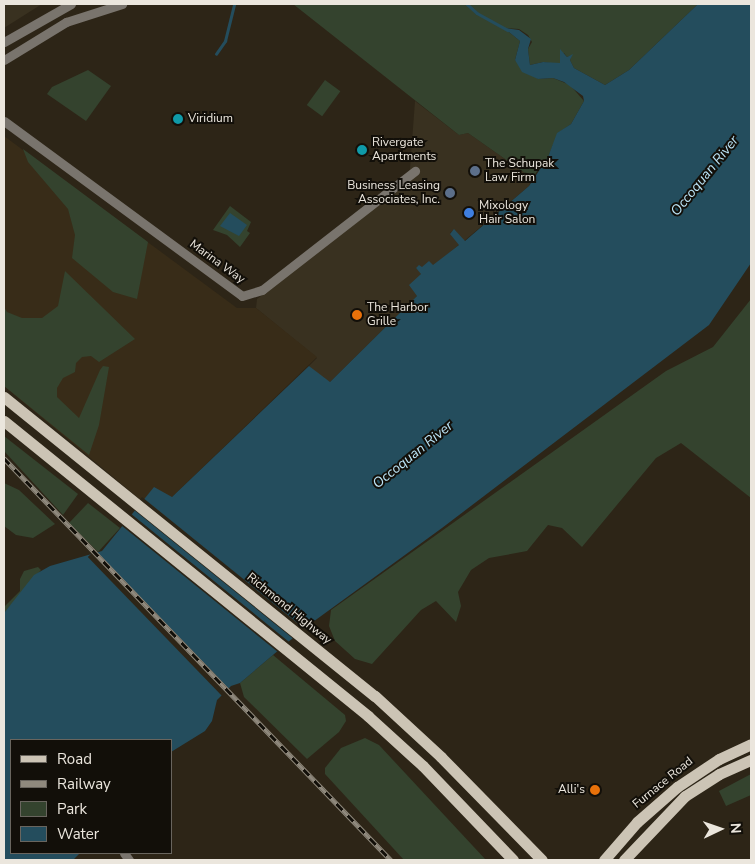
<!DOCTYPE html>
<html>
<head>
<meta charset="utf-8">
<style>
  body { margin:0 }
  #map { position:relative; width:755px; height:864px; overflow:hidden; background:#2d2517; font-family:"Nunito Sans",sans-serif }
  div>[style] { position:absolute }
  .commercial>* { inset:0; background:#393120 }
  .built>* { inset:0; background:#382c18 }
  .green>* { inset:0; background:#34432e; transform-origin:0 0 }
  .water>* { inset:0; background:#244d5d }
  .pier>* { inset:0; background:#2d2517; transform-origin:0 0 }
  .stream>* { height:2.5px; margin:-1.25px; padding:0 1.25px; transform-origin:1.25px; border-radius:1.25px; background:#244d5d }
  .minor>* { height:9px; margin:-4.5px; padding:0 4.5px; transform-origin:4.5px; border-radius:4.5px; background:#79746d }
  .major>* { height:11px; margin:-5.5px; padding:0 5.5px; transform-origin:5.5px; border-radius:5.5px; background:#ccc4b5 }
  .rail>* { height:4.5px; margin-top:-2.25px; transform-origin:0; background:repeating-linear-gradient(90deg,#120f09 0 8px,#8f897d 0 16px); box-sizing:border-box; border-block:1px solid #8f897d }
  .dots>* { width:14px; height:14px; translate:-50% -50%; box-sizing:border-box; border:2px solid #120f09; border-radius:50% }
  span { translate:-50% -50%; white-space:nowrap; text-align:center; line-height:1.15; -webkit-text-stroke:4px #120f09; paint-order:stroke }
  .poi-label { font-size:12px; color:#ebe6dd }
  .left { translate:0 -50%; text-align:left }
  .right { translate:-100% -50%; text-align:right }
  .street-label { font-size:12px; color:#ebe6dd }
  .water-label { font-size:14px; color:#bce5f8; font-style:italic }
  .frame { position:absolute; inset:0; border:5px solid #ebe6dd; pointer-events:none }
  .legend { position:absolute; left:10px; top:739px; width:162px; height:115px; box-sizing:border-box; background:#120f09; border:1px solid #69655e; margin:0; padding:6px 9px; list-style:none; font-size:15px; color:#ebe6dd }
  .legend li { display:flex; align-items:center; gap:10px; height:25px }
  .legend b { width:25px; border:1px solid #69655e }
  .north { position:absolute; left:695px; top:804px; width:50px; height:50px; -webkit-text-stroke:4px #120f09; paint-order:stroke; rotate:87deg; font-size:14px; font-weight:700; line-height:20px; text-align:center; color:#ebe6dd }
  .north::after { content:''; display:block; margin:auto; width:18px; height:22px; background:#ebe6dd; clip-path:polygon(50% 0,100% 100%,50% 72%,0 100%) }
</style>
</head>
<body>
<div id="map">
  <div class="commercial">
    <div style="clip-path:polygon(4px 4px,42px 4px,4px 28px)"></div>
    <div style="clip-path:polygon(415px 101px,459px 135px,468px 133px,532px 178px,529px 186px,464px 241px,454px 230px,450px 233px,460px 244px,433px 266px,416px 268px,421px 273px,417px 296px,330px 382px,326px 381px,309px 366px,317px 358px,256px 308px,257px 299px,409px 182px)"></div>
  </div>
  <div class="built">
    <div style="clip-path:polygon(4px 136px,237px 308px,256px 308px,317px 357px,172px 497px,142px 501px,4px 386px)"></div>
  </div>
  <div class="green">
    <div style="clip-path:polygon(293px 4px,698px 4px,629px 70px,605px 85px,574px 68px,570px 60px,572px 55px,567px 57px,564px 53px,560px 55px,560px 63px,557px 64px,543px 62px,530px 65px,528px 49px,532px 42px,528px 35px,519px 29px,504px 28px,520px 41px,515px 60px,538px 79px,553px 78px,570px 85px,584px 101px,571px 124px,558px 133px,548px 157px,532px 178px,468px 133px,459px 135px)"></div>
    <div style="clip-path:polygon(88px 70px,111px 86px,86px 121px,47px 94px,52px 87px)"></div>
    <div style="left:325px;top:80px;width:19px;height:31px;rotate:36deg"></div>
    <div style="clip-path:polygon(23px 149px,148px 242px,137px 299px,113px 292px,72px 258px,75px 235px,68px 209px,28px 162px)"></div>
    <div style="clip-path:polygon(230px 206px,251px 222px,247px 231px,250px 233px,240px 247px,227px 235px,213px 230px)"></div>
    <div style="clip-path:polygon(65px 271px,135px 339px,99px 362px,91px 356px,82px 357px,76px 363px,75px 372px,63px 378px,57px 388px,57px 397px,79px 418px,100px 370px,103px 366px,109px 367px,99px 425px,89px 455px,4px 386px,4px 307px,7px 312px,22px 318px,42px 318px,58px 306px)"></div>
    <div style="clip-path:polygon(751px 299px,751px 498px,681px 443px,656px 458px,582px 547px,562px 528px,548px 525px,527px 551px,489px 558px,471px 570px,458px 592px,461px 606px,456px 622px,436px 601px,421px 610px,372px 664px,355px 659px,335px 641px,329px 626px,331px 610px,666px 371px,713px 347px)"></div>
    <div style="clip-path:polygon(4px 436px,78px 494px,63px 515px,4px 451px)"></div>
    <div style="clip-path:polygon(4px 483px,19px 490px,55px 524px,33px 538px,16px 535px,4px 526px)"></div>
    <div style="clip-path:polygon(88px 503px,120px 528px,98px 552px,69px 523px)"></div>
    <div style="clip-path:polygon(38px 567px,41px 570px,4px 613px,4px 607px,20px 591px,20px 579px,24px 571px)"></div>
    <div style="clip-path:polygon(273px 655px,345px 715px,346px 721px,339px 732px,307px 759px,244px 697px,240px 683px)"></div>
    <div style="clip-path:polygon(365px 738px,379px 745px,486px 860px,404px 860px,325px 774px,325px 768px,341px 748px)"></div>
    <div style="clip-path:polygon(751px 774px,751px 795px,726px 806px,719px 791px)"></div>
  </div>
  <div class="water">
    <div style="clip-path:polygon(698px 4px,751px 4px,751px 263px,709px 325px,442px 528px,306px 627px,240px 683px,231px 686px,217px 700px,212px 721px,205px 731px,171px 752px,171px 740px,11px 740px,11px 853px,80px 853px,73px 860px,4px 860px,4px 613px,34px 575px,50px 566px,102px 551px,154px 487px,172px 497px,309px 366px,330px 382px,417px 296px,409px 285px,421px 274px,416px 268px,419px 265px,422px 267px,429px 261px,433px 265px,459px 245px,450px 234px,454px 229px,465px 241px,529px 186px,548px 157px,557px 133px,571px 124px,584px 101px,583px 96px,564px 82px,553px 78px,538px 79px,522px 72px,515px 60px,520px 41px,504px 28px,519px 30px,531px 39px,528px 49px,530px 65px,543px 62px,560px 63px,560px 49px,567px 57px,573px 54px,570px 60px,574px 68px,605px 85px,629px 70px)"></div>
    <div style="clip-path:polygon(230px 213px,247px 225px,239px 236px,220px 226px)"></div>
  </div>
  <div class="pier">
    <div style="left:142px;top:497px;width:212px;height:15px;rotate:39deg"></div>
    <div style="left:130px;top:513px;width:208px;height:15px;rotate:39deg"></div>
    <div style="left:95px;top:550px;width:195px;height:10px;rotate:46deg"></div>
  </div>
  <div class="stream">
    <div style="left:467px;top:4px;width:13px;rotate:42deg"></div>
    <div style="left:477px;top:13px;width:35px;rotate:29deg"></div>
    <div style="left:216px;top:54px;width:16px;rotate:-55deg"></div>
    <div style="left:225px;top:41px;width:38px;rotate:-76deg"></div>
  </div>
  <div class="minor">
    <div style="left:4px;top:42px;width:77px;rotate:-29.6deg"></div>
    <div style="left:4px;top:60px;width:73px;rotate:-31.5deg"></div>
    <div style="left:66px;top:22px;width:59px;rotate:-17.8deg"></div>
    <div style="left:4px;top:121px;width:295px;rotate:36.3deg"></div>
    <div style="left:242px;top:296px;width:21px;rotate:-17deg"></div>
    <div style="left:262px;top:290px;width:194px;rotate:-37.9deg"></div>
    <div style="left:124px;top:853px;width:9px;rotate:54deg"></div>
  </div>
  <div class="major">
    <div style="left:4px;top:397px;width:476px;rotate:38.9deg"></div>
    <div style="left:375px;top:696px;width:90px;rotate:42.7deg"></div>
    <div style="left:441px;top:757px;width:144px;rotate:45.6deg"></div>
    <div style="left:4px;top:421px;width:469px;rotate:39deg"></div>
    <div style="left:368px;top:716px;width:74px;rotate:42.3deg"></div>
    <div style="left:423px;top:766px;width:130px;rotate:46.2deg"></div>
    <div style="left:604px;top:860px;width:50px;rotate:-49deg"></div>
    <div style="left:637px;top:822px;width:53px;rotate:-41.2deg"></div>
    <div style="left:677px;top:787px;width:50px;rotate:-33.7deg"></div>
    <div style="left:719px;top:759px;width:35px;rotate:-25deg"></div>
    <div style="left:624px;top:860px;width:88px;rotate:-46.4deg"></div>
    <div style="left:685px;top:796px;width:40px;rotate:-32.9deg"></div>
    <div style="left:719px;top:774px;width:35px;rotate:-24deg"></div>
  </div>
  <div class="rail">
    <div style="left:4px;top:458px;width:558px;rotate:46.09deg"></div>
  </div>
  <div class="dots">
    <div style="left:178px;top:119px;background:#0f9aa8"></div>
    <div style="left:362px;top:150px;background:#0f9aa8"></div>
    <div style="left:475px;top:171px;background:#5c6f8a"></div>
    <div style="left:450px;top:193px;background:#5c6f8a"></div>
    <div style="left:469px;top:213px;background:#3f7fe0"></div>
    <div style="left:357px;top:315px;background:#e8710a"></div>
    <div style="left:595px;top:790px;background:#e8710a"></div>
  </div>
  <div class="poi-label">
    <span class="left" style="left:188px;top:119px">Viridium</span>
    <span class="left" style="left:372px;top:150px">Rivergate<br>Apartments</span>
    <span class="left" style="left:485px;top:171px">The Schupak<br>Law Firm</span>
    <span class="right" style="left:440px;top:193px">Business Leasing<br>Associates, Inc.</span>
    <span class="left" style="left:479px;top:213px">Mixology<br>Hair Salon</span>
    <span class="left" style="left:367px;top:315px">The Harbor<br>Grille</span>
    <span class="right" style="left:585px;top:790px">Alli's</span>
  </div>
  <div class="street-label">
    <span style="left:217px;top:262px;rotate:36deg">Marina Way</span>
    <span style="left:289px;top:609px;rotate:39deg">Richmond Highway</span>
    <span style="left:663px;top:783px;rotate:-39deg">Furnace Road</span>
  </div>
  <div class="water-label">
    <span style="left:705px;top:176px;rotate:-51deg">Occoquan River</span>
    <span style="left:413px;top:455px;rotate:-39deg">Occoquan River</span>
  </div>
  <div class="frame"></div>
  <ul class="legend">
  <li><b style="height:6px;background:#ccc4b5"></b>Road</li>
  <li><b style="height:6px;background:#8f897d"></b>Railway</li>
  <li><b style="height:14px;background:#34432e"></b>Park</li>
  <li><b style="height:14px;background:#244d5d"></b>Water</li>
  </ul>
  <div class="north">N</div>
</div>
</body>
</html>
